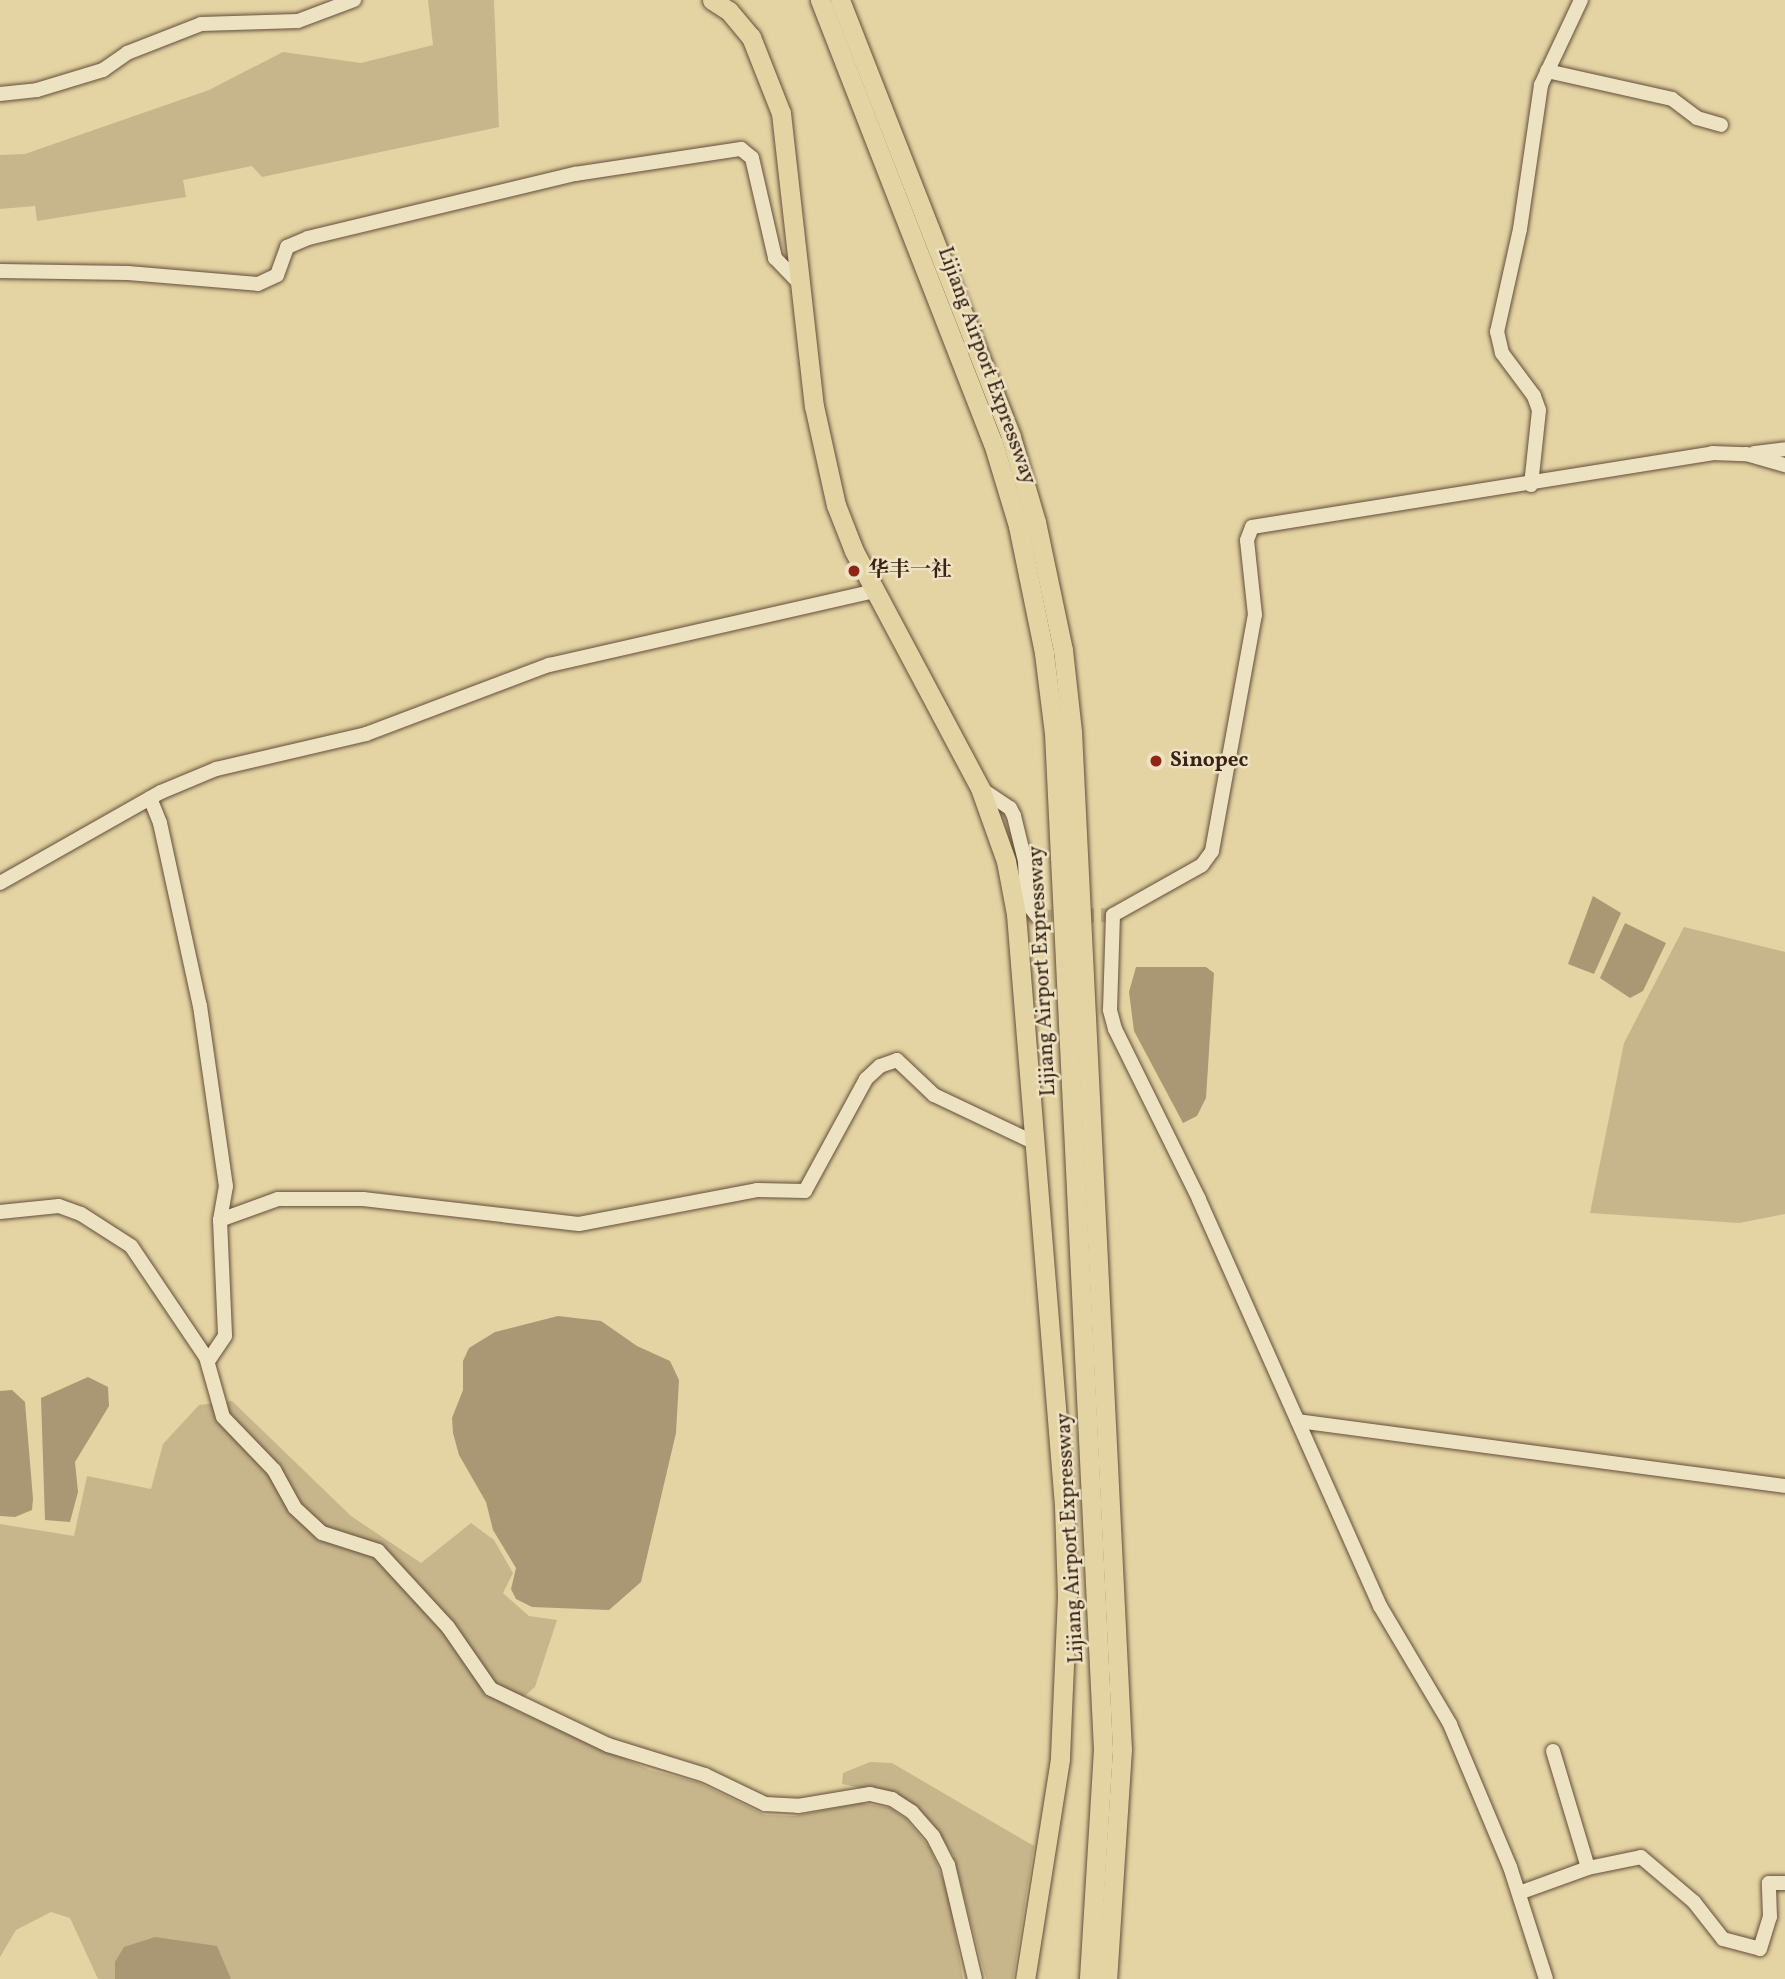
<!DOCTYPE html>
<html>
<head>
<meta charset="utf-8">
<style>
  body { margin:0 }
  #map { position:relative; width:1785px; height:1979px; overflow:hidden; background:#e4d4a3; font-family:Vollkorn,"Noto Serif SC",serif }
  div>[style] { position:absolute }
  .green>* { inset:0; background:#c7b68b }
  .water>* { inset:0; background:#aa9773 }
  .minor-tunnel>* { height:14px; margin-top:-7px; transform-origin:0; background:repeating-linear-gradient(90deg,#c2b087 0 14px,transparent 0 21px) }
  .roads { filter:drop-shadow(0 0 2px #644e3a) drop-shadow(0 0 2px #644e3a) }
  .minor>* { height:14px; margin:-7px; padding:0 7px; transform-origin:7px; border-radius:7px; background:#ede3c3 }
  .highway>* { height:19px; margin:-9.5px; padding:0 9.5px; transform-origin:9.5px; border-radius:9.5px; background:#e4d4a3 }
  .dots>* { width:19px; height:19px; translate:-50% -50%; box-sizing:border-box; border:4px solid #ede3c3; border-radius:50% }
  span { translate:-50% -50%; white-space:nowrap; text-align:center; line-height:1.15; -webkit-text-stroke:5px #ede3c3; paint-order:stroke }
  .street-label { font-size:21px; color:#392217 }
  .poi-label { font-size:21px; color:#392217; font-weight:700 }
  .left { translate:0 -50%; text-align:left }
</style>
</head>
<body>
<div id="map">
  <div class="green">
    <div style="clip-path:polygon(428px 0,494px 0,499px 127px,262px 177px,252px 166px,183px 180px,186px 197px,37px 221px,35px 206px,0 209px,0 155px,25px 154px,209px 90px,283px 52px,361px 63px,433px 45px)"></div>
    <div style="clip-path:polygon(1684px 927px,1785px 952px,1785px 1214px,1739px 1223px,1590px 1213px,1624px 1043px)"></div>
    <div style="clip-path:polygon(232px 1401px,351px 1516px,421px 1563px,471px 1523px,494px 1540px,513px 1573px,503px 1593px,529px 1616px,557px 1620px,535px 1687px,511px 1708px,650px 1770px,697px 1782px,765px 1815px,794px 1816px,861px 1803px,890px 1808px,906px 1819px,930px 1848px,948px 1891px,963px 1979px,98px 1979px,70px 1918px,51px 1912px,16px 1930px,0 1957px,0 1524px,74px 1536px,87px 1476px,151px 1489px,163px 1444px,199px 1405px)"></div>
    <div style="clip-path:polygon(870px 1762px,892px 1763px,1034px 1846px,1013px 1979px,986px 1979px,953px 1855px,933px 1824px,902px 1797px,842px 1784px,843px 1773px)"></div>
  </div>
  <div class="water">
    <div style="clip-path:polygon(1593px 896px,1621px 913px,1594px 974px,1568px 964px)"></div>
    <div style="clip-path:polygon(1625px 923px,1666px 943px,1643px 991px,1630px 998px,1600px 978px)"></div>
    <div style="clip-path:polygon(1136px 967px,1206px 967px,1214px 973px,1206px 1098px,1197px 1116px,1183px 1123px,1134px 1031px,1129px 992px)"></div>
    <div style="clip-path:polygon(558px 1316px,601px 1321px,637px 1346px,670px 1361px,679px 1380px,676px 1433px,641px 1582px,609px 1610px,532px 1607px,516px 1599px,511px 1589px,516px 1568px,493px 1530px,486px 1502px,459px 1455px,453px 1433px,452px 1418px,463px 1390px,463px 1361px,469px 1348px,495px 1332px)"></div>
    <div style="clip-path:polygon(88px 1377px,108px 1387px,109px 1406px,75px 1462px,78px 1492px,70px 1522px,45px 1520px,41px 1398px)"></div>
    <div style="clip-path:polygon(12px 1390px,25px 1402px,33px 1499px,32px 1510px,15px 1517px,0 1516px,0 1391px)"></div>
    <div style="clip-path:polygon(155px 1937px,217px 1946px,231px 1979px,115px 1979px,115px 1962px,124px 1947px)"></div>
  </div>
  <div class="minor-tunnel">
    <div style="left:1038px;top:917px;width:75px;rotate:-1.5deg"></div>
  </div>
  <div class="roads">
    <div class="minor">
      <div style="left:1547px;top:71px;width:128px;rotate:12.6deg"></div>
      <div style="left:1672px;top:99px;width:31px;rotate:37deg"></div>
      <div style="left:1697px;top:118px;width:25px;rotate:16deg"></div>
      <div style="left:0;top:94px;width:37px;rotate:-6deg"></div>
      <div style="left:37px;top:90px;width:69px;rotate:-16.9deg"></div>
      <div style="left:103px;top:70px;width:29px;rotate:-35deg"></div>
      <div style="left:127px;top:53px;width:79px;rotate:-21.4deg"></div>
      <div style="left:201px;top:24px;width:97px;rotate:-1.8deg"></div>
      <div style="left:298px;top:21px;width:60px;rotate:-20.6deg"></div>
      <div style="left:0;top:271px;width:128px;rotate:0.9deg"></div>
      <div style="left:128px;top:273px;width:130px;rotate:4.8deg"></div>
      <div style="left:258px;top:284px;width:21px;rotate:-25deg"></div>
      <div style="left:277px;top:275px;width:30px;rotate:-70deg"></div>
      <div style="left:287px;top:247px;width:23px;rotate:-23deg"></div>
      <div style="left:308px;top:238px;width:275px;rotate:-13.5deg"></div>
      <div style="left:575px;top:174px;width:168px;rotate:-8.6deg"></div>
      <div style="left:741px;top:149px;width:14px;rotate:39deg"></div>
      <div style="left:752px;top:158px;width:103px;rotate:77deg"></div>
      <div style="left:775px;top:258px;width:37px;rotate:46deg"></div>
      <div style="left:1754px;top:453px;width:31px;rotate:-7deg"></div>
      <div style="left:1531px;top:485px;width:75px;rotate:-83.9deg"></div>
      <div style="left:1539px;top:410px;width:15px;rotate:-110deg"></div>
      <div style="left:1534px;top:396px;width:54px;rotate:-126.7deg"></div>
      <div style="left:1502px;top:353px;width:22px;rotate:-103deg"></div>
      <div style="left:1497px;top:332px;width:106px;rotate:-77.4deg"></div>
      <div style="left:1520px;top:229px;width:146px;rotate:-81.7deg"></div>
      <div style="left:1541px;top:85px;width:94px;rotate:-64.8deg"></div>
      <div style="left:980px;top:788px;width:36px;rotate:34deg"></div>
      <div style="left:1010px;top:808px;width:9px;rotate:63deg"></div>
      <div style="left:1014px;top:816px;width:46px;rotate:76.3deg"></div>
      <div style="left:1025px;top:861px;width:42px;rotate:87.3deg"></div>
      <div style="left:1027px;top:903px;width:18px;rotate:52deg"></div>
      <div style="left:150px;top:798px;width:27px;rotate:68deg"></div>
      <div style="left:160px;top:823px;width:187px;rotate:77.7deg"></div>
      <div style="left:200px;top:1006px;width:182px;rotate:81.8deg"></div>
      <div style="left:226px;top:1186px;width:35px;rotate:100deg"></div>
      <div style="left:220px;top:1220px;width:116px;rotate:87.5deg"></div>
      <div style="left:225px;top:1336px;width:30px;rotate:124deg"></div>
      <div style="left:0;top:883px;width:185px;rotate:-29.5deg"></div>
      <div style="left:161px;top:792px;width:60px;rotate:-22.7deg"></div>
      <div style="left:216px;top:769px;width:154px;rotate:-13.1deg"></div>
      <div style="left:366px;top:734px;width:196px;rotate:-20.7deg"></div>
      <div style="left:549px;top:665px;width:335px;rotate:-12.8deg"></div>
      <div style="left:0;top:1212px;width:59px;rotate:-5.8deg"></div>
      <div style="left:59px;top:1206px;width:23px;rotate:20deg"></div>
      <div style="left:81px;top:1214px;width:59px;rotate:32.6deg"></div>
      <div style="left:131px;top:1246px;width:134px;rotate:56deg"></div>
      <div style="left:206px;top:1357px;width:62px;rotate:74.2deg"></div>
      <div style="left:223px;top:1417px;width:74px;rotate:46.1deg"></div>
      <div style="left:274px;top:1470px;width:43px;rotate:61.1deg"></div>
      <div style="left:295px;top:1508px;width:37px;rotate:43deg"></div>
      <div style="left:322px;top:1533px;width:59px;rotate:17.8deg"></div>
      <div style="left:378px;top:1551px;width:103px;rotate:47.4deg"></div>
      <div style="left:448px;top:1627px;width:75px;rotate:55.3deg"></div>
      <div style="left:491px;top:1689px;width:130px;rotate:25.6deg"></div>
      <div style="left:608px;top:1745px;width:102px;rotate:17.2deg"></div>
      <div style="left:705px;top:1775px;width:67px;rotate:25.8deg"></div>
      <div style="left:765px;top:1804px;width:33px;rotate:3deg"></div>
      <div style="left:798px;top:1806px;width:73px;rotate:-9.5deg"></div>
      <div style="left:870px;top:1794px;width:23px;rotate:13deg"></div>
      <div style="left:892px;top:1799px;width:24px;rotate:33deg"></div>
      <div style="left:912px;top:1812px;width:32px;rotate:49deg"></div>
      <div style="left:933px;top:1836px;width:33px;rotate:63deg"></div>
      <div style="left:948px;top:1865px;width:117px;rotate:76.7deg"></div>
      <div style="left:220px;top:1220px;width:62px;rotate:-19.9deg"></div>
      <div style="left:278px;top:1199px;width:85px"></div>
      <div style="left:363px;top:1199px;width:217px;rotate:6.6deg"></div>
      <div style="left:579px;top:1224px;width:181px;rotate:-10.8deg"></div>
      <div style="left:757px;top:1190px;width:48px;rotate:1.2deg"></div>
      <div style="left:805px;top:1191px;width:128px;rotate:-61.4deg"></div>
      <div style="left:866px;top:1079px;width:19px;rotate:-43deg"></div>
      <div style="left:880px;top:1066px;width:18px;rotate:-19deg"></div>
      <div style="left:897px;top:1060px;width:51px;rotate:43.4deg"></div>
      <div style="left:934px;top:1095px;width:112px;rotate:25.4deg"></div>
      <div style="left:1298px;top:1421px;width:491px;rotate:7.6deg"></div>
      <div style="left:1553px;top:1751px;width:122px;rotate:73.3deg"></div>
      <div style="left:1519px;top:1893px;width:73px;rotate:-19.9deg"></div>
      <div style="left:1588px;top:1868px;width:54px;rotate:-11.7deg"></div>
      <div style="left:1641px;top:1857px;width:70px;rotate:40.3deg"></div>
      <div style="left:1694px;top:1902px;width:47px;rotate:51.9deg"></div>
      <div style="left:1723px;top:1939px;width:38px;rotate:15deg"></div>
      <div style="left:1760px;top:1949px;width:34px;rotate:-73deg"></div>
      <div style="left:1770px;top:1917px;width:34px;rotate:-92deg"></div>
      <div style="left:1769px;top:1883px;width:16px"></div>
      <div style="left:1546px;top:1979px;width:118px;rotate:-107.8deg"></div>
      <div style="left:1510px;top:1867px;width:155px;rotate:-112.8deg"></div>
      <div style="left:1450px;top:1724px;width:137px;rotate:-120.7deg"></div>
      <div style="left:1380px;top:1606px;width:445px;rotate:-114deg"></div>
      <div style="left:1199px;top:1199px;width:190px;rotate:-116.3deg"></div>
      <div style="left:1115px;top:1029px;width:20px;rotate:-105deg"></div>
      <div style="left:1110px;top:1010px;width:95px;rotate:-88.2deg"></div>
      <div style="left:1113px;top:915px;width:102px;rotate:-29.3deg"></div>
      <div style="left:1202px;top:865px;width:17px;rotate:-54deg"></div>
      <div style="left:1212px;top:851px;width:240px;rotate:-79.7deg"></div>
      <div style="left:1255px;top:615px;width:75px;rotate:-96.1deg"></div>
      <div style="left:1247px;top:540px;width:14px;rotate:-69deg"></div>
      <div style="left:1252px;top:527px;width:466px;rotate:-9.1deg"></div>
      <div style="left:1712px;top:453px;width:34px;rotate:2deg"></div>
      <div style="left:1746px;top:454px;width:41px;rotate:15.8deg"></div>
    </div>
    <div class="highway">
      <div style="left:712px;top:0;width:20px;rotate:33deg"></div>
      <div style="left:729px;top:11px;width:34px;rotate:50deg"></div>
      <div style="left:751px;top:37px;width:82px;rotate:68.5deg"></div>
      <div style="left:781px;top:113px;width:295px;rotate:83.6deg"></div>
      <div style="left:814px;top:406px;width:101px;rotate:77.5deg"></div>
      <div style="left:836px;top:505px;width:49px;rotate:68.6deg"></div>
      <div style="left:854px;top:551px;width:268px;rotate:62deg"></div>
      <div style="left:980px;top:788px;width:77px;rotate:70.4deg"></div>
      <div style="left:1006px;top:861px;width:54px;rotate:79.3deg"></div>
      <div style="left:1016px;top:914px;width:594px;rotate:85.36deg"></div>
      <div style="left:1064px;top:1506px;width:90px;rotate:88.1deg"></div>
      <div style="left:1067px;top:1596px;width:163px;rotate:92.5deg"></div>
      <div style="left:1060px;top:1759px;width:223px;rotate:99deg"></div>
      <div style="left:820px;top:0;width:476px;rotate:68.7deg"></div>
      <div style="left:993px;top:443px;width:87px;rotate:73.2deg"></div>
      <div style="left:1018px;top:526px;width:130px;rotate:78.4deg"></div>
      <div style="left:1044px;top:653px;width:81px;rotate:82.9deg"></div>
      <div style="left:1054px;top:733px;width:1017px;rotate:87.24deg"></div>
      <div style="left:1103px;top:1749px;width:230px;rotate:93.5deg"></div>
      <div style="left:840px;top:0;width:469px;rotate:68.6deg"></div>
      <div style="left:1011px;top:437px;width:89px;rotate:73.6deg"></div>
      <div style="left:1036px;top:522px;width:131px;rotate:78.1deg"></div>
      <div style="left:1063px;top:650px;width:82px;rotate:83.7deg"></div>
      <div style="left:1072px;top:732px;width:1018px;rotate:87.19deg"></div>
      <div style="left:1122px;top:1749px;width:230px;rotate:93.7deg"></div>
    </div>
  </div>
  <div class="dots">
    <div style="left:854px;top:571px;background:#8f2418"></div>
    <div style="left:1156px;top:761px;background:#8f2418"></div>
  </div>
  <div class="street-label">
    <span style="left:986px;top:366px;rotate:70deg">Lijiang Airport Expressway</span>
    <span style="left:1043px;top:971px;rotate:-93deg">Lijiang Airport Expressway</span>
    <span style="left:1071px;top:1538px;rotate:-93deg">Lijiang Airport Expressway</span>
  </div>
  <div class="poi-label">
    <span class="left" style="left:868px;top:571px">华丰一社</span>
    <span class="left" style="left:1170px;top:761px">Sinopec</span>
  </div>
</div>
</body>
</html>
